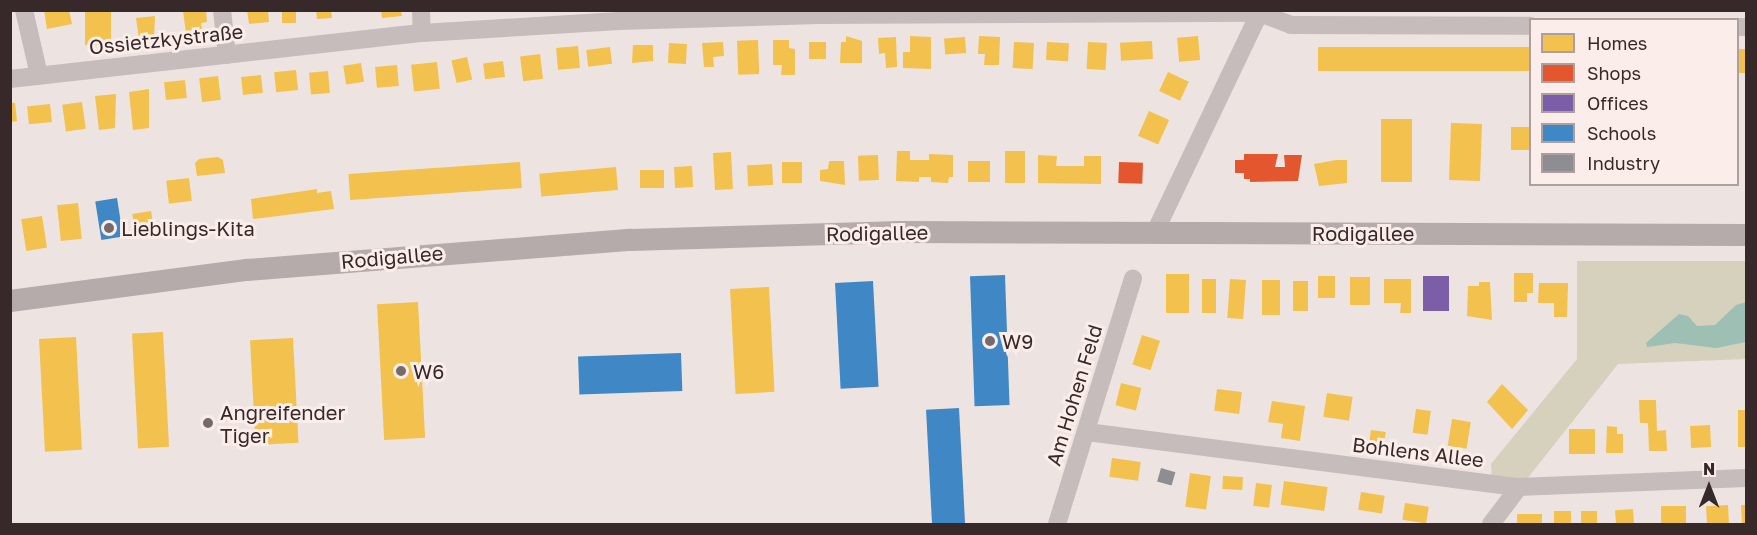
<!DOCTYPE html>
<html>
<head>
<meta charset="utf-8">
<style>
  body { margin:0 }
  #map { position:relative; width:1757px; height:535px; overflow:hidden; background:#ede4e2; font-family:"Golos Text",sans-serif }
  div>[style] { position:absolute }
  .green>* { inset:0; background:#d5d1bc }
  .water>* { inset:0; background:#9ebfb4 }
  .homes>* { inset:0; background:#f2c14e; transform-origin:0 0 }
  .shops>* { inset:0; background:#e4572e; transform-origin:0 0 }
  .offices>* { inset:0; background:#7b5ea7; transform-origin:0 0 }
  .schools>* { inset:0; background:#3f88c5; transform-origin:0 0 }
  .industry>* { inset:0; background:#8d8d92; transform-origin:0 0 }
  .minor>* { height:18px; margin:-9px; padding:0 9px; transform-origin:9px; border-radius:9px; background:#c6bcbb }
  .major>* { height:22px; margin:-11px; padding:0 11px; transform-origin:11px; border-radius:11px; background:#b5abaa }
  .dots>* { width:16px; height:16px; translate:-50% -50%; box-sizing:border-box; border:3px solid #faedea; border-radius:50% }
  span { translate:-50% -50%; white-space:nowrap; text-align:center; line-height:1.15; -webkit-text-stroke:6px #faedea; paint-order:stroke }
  .street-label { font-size:20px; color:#372929 }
  .poi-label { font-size:20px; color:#372929 }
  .left { translate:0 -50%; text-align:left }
  .frame { position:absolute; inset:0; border:12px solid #372929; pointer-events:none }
  .legend { position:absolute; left:1529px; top:18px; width:210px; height:168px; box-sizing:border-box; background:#faedea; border:2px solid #ac9f9d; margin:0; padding:8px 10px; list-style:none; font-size:18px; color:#372929 }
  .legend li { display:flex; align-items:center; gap:12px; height:30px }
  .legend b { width:30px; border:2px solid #ac9f9d }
  .north { position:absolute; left:1679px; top:457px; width:60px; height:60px; -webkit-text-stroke:4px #faedea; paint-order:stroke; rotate:0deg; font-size:16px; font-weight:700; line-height:24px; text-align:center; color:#372929 }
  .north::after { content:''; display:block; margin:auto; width:21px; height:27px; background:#372929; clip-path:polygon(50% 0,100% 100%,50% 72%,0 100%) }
</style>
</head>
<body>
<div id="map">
  <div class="green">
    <div style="clip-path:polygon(1577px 261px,1746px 261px,1746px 359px,1618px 364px,1527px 479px,1492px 479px,1491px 464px,1577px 359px)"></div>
  </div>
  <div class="water">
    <div style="clip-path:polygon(1746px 302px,1746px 342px,1716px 348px,1675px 343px,1647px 347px,1646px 343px,1679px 314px,1688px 316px,1697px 326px,1715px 325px,1736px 305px)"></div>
  </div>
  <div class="homes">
    <div style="clip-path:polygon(44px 10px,69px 10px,72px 24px,47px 29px)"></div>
    <div style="left:85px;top:10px;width:26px;height:35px"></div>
    <div style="clip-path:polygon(247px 10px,268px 10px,269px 22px,249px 24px)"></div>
    <div style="left:282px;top:10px;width:14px;height:13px"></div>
    <div style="clip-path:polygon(316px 10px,331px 10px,332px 18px,317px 19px)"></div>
    <div style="clip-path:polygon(381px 10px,401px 10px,402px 16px,382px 18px)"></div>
    <div style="clip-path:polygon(183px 11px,206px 11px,207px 22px,201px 23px,202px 31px,186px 33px)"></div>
    <div style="clip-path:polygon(155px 16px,154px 37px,139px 39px,136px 18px)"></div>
    <div style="clip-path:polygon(846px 36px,862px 41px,862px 63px,840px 63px,841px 42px,846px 42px)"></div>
    <div style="clip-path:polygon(910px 36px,931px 37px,931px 69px,903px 68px,903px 52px,910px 52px)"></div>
    <div style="clip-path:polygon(979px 36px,1000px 37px,999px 65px,984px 65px,985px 54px,978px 54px)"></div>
    <div style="left:1198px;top:36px;width:24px;height:21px;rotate:85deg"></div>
    <div style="clip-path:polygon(896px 37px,897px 67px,886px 68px,885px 53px,879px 54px,878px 38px)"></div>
    <div style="left:965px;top:37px;width:16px;height:21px;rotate:86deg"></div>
    <div style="left:758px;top:40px;width:34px;height:21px;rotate:88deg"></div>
    <div style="clip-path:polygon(773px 40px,789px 40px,789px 48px,795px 49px,795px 75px,781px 75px,782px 65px,773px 65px)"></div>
    <div style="left:1152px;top:41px;width:18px;height:32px;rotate:87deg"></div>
    <div style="clip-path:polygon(723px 42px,724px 56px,713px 57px,714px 67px,704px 67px,702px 43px)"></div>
    <div style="left:809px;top:42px;width:17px;height:17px"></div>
    <div style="left:1014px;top:42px;width:20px;height:26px;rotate:3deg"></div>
    <div style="left:1047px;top:42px;width:22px;height:18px;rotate:3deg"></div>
    <div style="left:1088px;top:42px;width:19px;height:27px;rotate:3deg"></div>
    <div style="left:669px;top:43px;width:18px;height:20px;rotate:3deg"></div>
    <div style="clip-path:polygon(633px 45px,653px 45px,653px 61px,632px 63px)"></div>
    <div style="left:578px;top:46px;width:22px;height:22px;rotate:85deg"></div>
    <div style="left:610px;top:47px;width:17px;height:24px;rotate:83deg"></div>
    <div style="left:1318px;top:47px;width:212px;height:24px"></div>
    <div style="left:1738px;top:49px;width:8px;height:24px"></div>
    <div style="left:540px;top:54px;width:25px;height:20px;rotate:83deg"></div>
    <div style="left:467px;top:57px;width:23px;height:16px;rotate:77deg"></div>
    <div style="left:503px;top:61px;width:16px;height:20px;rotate:83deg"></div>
    <div style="left:437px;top:62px;width:27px;height:26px;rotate:84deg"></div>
    <div style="left:361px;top:63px;width:19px;height:18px;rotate:81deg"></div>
    <div style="left:397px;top:65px;width:21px;height:22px;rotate:85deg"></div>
    <div style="left:296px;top:70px;width:20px;height:22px;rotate:84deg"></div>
    <div style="left:328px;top:71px;width:22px;height:19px;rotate:85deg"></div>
    <div style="left:1168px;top:72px;width:23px;height:21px;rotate:25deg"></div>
    <div style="left:261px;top:75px;width:18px;height:20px;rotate:84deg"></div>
    <div style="left:218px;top:76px;width:24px;height:19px;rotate:83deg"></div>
    <div style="left:185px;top:80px;width:18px;height:21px;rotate:84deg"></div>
    <div style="clip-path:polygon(149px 89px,149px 128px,133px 130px,129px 92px)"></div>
    <div style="clip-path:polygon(116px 94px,115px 128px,99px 130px,95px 96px)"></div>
    <div style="left:82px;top:102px;width:27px;height:20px;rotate:82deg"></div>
    <div style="clip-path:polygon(10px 103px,15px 103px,17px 121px,10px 122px)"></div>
    <div style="left:50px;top:104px;width:18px;height:23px;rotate:84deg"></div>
    <div style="left:1149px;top:111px;width:22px;height:27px;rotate:24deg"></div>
    <div style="left:1381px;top:119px;width:31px;height:63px"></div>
    <div style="left:1451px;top:123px;width:31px;height:57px;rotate:2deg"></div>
    <div style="left:1511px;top:127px;width:19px;height:23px"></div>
    <div style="clip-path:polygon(897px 151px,910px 151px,910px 160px,929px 160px,929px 154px,953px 155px,953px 177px,949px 177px,948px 183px,931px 182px,931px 177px,919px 177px,919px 182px,896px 181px)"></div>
    <div style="left:1005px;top:151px;width:20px;height:32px"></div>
    <div style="left:731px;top:152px;width:37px;height:18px;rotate:87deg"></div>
    <div style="left:878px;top:155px;width:25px;height:20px;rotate:88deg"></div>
    <div style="clip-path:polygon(1038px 155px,1057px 156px,1056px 166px,1084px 166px,1084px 156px,1101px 156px,1101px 184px,1038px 183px)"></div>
    <div style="clip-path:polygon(218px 157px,223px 160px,225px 173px,197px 176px,195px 163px,199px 159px)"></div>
    <div style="clip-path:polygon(1336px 160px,1347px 160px,1347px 183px,1319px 186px,1314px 164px)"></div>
    <div style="clip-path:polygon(829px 161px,844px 161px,845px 185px,820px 181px,820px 170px,828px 169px)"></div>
    <div style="left:990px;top:161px;width:21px;height:22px;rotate:90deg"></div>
    <div style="left:520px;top:162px;width:26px;height:172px;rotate:86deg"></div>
    <div style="left:782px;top:162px;width:20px;height:21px"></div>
    <div style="left:772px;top:164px;width:21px;height:25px;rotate:87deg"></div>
    <div style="left:692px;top:166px;width:21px;height:18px;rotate:87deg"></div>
    <div style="left:616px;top:167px;width:23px;height:77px;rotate:85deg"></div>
    <div style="left:664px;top:170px;width:18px;height:24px;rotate:90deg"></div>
    <div style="left:189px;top:178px;width:23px;height:23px;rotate:83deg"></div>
    <div style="clip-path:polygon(317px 189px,317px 193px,331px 191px,334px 209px,253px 219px,251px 199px)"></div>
    <div style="left:78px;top:203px;width:36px;height:21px;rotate:84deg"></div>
    <div style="left:151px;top:211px;width:20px;height:19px;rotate:81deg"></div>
    <div style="left:42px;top:216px;width:32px;height:21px;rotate:81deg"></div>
    <div style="clip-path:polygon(1514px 273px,1533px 273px,1533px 293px,1527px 293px,1527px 302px,1514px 302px)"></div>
    <div style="left:1166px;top:274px;width:23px;height:39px"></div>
    <div style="left:1318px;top:276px;width:17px;height:22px"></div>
    <div style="left:1350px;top:277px;width:20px;height:28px"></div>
    <div style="left:1202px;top:279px;width:14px;height:34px"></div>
    <div style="left:1230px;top:279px;width:16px;height:39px;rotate:4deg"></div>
    <div style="clip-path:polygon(1384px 279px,1411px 279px,1411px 313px,1400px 313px,1401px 303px,1384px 303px)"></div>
    <div style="left:1262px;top:280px;width:18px;height:35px"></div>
    <div style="left:1293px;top:281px;width:15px;height:30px"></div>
    <div style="clip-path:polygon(1479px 282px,1490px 282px,1492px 320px,1467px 316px,1468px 286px,1479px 286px)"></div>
    <div style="clip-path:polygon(1539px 283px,1568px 283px,1567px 317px,1554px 317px,1554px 303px,1538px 303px)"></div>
    <div style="left:769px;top:287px;width:105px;height:39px;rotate:87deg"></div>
    <div style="left:418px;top:302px;width:136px;height:41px;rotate:87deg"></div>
    <div style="left:163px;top:332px;width:115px;height:31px;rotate:87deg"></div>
    <div style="left:1142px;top:335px;width:19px;height:31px;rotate:18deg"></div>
    <div style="left:76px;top:337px;width:113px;height:37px;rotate:87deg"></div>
    <div style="left:293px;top:338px;width:105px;height:43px;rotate:87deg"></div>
    <div style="left:1121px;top:383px;width:21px;height:23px;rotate:14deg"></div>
    <div style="clip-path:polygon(1502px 384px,1528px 410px,1512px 429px,1487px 402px)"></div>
    <div style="left:1217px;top:389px;width:25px;height:22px;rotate:7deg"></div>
    <div style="left:1327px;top:393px;width:26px;height:24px;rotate:9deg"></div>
    <div style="clip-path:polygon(1639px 400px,1656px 400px,1657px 431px,1666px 430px,1667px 451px,1649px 451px,1648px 423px,1640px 423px)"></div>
    <div style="clip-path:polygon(1272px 401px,1305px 406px,1300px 441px,1281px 438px,1283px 424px,1268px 422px)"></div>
    <div style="left:1416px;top:409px;width:15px;height:24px;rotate:8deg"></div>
    <div style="left:1738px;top:410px;width:8px;height:37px"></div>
    <div style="left:1452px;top:419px;width:19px;height:27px;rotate:9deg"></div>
    <div style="left:1710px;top:425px;width:22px;height:20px;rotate:87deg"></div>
    <div style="clip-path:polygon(1607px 426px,1617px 427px,1617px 434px,1623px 434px,1623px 453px,1606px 453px)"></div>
    <div style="left:1569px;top:429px;width:26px;height:25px"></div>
    <div style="left:1371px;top:430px;width:15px;height:18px;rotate:8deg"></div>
    <div style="left:1112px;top:458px;width:29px;height:19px;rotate:8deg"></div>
    <div style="left:1190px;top:473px;width:21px;height:34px;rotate:8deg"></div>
    <div style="left:1223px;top:476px;width:20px;height:13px;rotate:3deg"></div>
    <div style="left:1284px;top:481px;width:44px;height:24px;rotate:8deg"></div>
    <div style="left:1256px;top:483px;width:16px;height:23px;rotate:7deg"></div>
    <div style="left:1361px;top:492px;width:24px;height:18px;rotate:9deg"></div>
    <div style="left:1405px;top:503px;width:24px;height:17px;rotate:9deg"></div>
    <div style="left:1728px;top:505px;width:19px;height:22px;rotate:87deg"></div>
    <div style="clip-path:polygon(1741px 505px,1746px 505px,1746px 524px,1742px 524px)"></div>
    <div style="left:1686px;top:506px;width:18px;height:25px;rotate:90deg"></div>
    <div style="left:1633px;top:509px;width:15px;height:18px;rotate:86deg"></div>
    <div style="left:1571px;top:511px;width:13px;height:17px;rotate:90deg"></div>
    <div style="left:1581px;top:511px;width:16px;height:13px"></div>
    <div style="left:1542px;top:514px;width:10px;height:25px;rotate:90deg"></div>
  </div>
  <div class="shops">
    <div style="clip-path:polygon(1244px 154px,1278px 154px,1275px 167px,1285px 167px,1284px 155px,1302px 155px,1298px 181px,1250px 182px,1250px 179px,1244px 179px,1244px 173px,1235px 173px,1235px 160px,1244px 160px)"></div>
    <div style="left:1119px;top:162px;width:24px;height:21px;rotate:2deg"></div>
  </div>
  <div class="offices">
    <div style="left:1423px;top:276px;width:26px;height:35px"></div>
  </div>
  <div class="schools">
    <div style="left:117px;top:198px;width:39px;height:22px;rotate:81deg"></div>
    <div style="left:1005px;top:275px;width:130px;height:35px;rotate:88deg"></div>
    <div style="left:873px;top:281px;width:106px;height:38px;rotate:87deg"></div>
    <div style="left:681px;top:353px;width:38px;height:103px;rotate:88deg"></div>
    <div style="left:959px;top:408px;width:116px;height:33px;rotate:87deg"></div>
  </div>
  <div class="industry">
    <div style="left:1161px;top:468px;width:15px;height:14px;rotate:16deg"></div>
  </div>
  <div class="minor">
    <div style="left:24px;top:10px;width:67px;rotate:77deg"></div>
    <div style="left:222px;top:10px;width:45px;rotate:83.7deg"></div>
    <div style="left:421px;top:10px;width:23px;rotate:88deg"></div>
    <div style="left:1738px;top:27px;width:8px"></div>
    <div style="left:10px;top:79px;width:415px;rotate:-6.4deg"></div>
    <div style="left:422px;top:33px;width:197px;rotate:-3.5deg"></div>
    <div style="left:619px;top:21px;width:199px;rotate:-1.7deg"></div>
    <div style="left:818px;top:15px;width:442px;rotate:-0.3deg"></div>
    <div style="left:1260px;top:13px;width:33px;rotate:21deg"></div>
    <div style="left:1291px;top:25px;width:239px;rotate:0.2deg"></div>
    <div style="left:1155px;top:232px;width:246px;rotate:-64.5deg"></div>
    <div style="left:1087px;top:432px;width:435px;rotate:7.3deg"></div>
    <div style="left:1519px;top:487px;width:227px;rotate:-2.3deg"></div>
    <div style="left:1057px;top:524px;width:257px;rotate:-72.8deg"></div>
    <div style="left:1491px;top:524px;width:46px;rotate:-52.9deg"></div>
  </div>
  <div class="major">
    <div style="left:10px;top:301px;width:239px;rotate:-7.5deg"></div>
    <div style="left:247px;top:270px;width:385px;rotate:-4.5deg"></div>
    <div style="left:631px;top:240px;width:270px;rotate:-1.7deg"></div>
    <div style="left:901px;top:232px;width:845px;rotate:0.2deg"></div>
  </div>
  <div class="dots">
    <div style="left:109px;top:228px;background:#776a6a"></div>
    <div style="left:990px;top:341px;background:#776a6a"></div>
    <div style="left:401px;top:371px;background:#776a6a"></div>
    <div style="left:208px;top:423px;background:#776a6a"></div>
  </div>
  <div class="street-label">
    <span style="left:166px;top:39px;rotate:-6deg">Ossietzkystraße</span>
    <span style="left:877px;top:233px;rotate:-1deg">Rodigallee</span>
    <span style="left:1363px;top:233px">Rodigallee</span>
    <span style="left:392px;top:257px;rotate:-5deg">Rodigallee</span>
    <span style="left:1074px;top:395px;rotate:-73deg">Am Hohen Feld</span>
    <span style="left:1418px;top:452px;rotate:7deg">Bohlens Allee</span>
  </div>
  <div class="poi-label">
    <span class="left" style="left:121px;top:228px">Lieblings-Kita</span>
    <span class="left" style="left:1002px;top:341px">W9</span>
    <span class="left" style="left:413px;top:371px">W6</span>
    <span class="left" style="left:220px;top:424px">Angreifender<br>Tiger</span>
  </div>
  <div class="frame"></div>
  <ul class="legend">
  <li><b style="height:16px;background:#f2c14e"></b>Homes</li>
  <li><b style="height:16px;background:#e4572e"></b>Shops</li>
  <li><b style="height:16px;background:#7b5ea7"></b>Offices</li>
  <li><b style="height:16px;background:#3f88c5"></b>Schools</li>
  <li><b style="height:16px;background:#8d8d92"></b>Industry</li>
  </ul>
  <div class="north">N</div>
</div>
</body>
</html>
